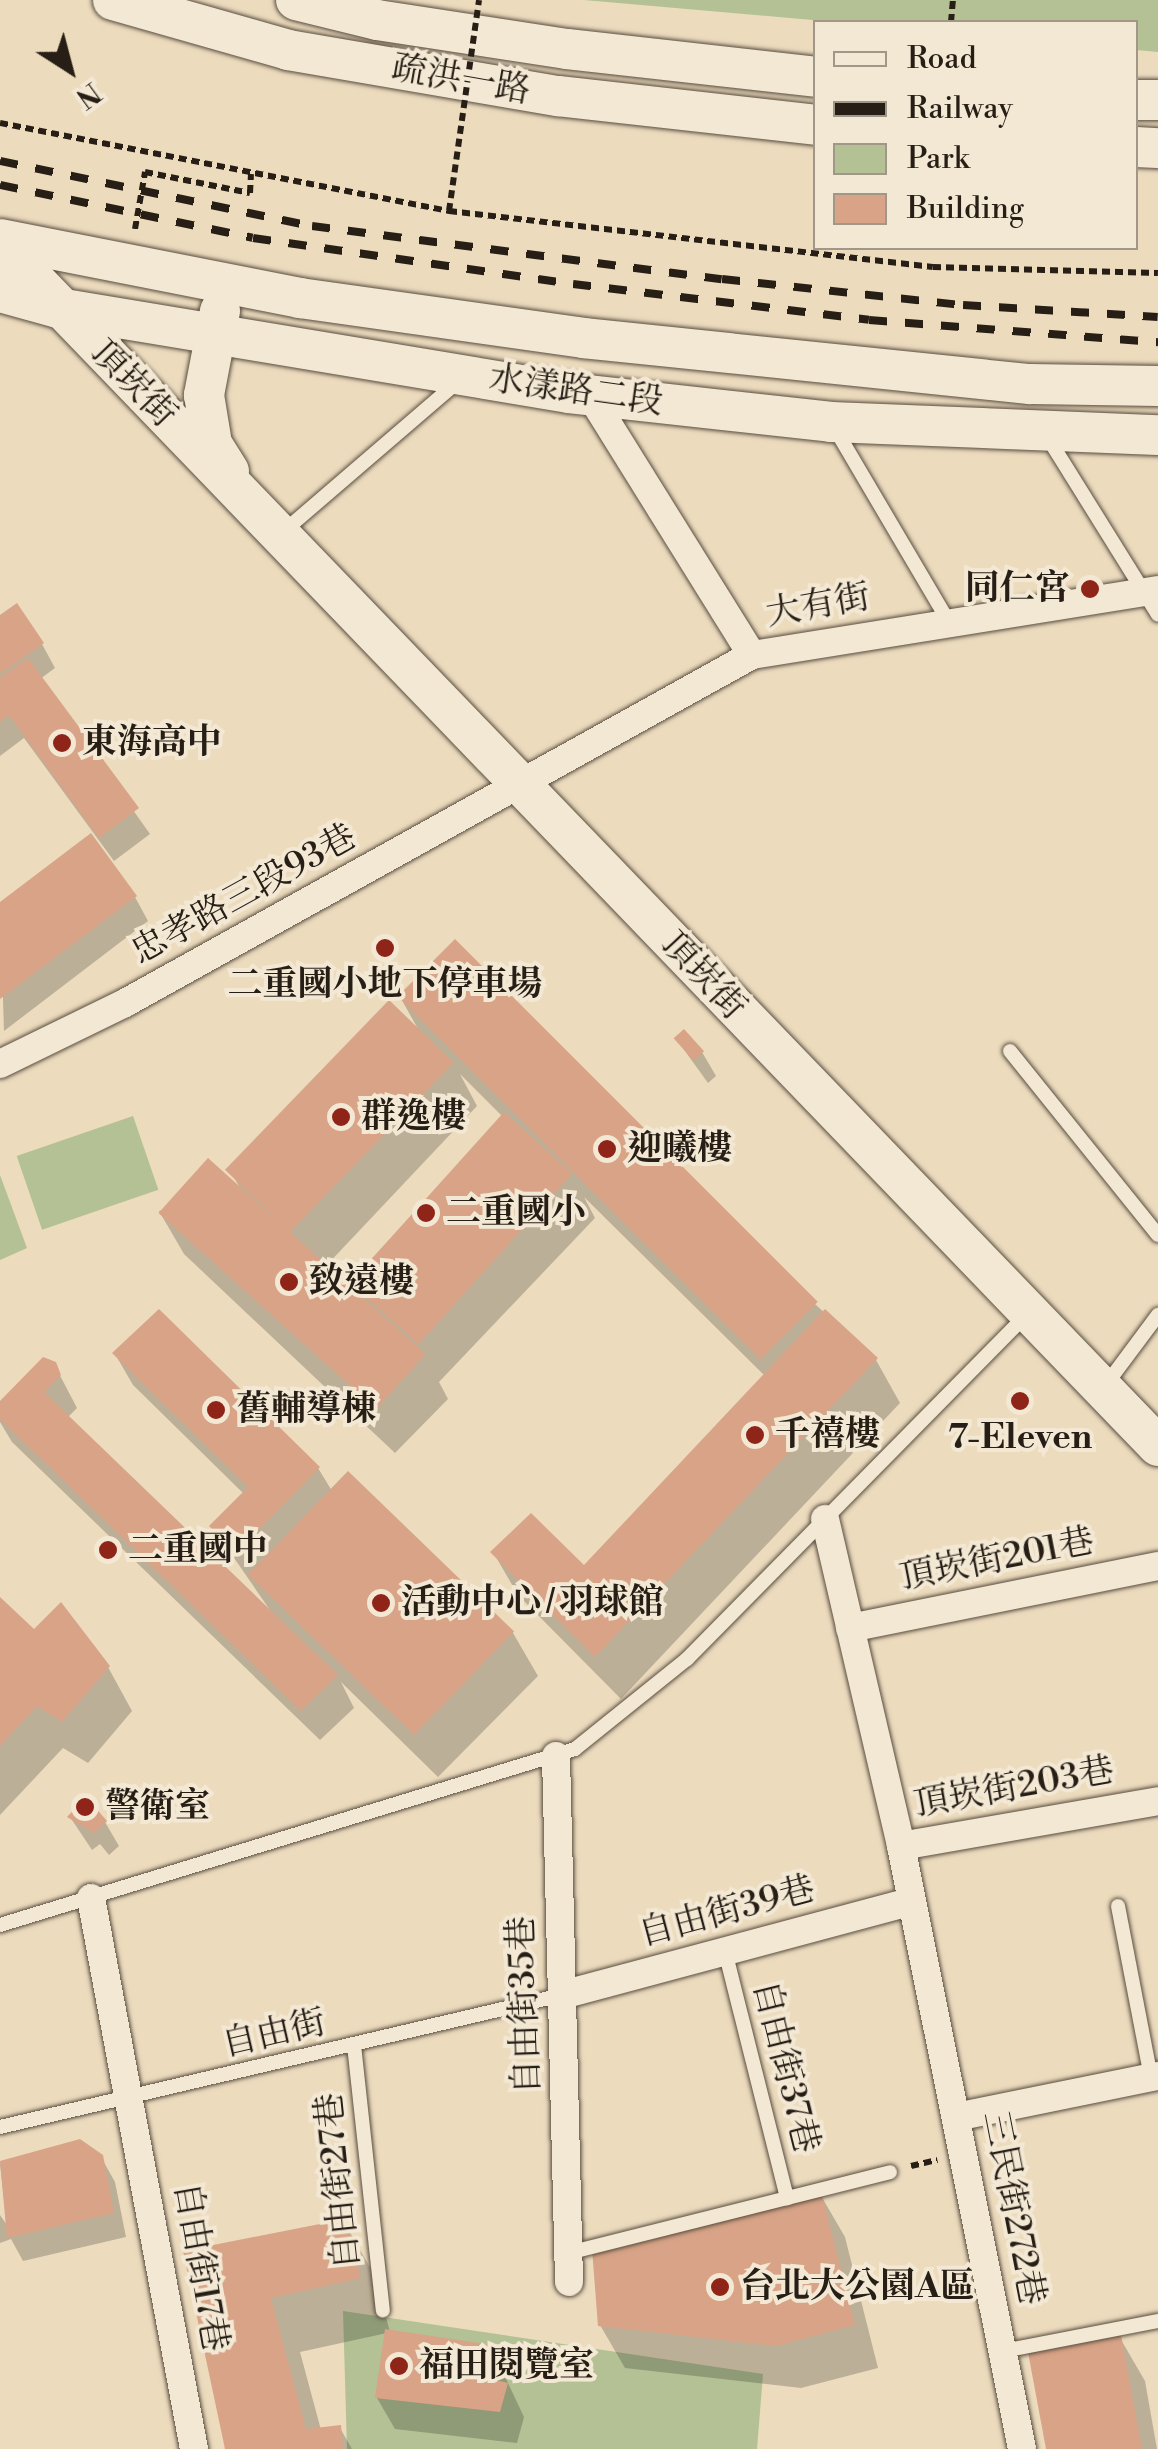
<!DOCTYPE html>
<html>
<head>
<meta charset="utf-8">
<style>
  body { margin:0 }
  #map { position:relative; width:1158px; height:2449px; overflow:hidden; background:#ecdbbd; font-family:"Libre Bodoni","Noto Serif TC",serif }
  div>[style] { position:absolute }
  .green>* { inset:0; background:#b3c194; transform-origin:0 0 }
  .shadow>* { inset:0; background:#0003 }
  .building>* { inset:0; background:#d8a386; transform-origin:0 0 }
  .path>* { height:6px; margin-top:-3px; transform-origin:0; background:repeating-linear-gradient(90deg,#271e16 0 8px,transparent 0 13px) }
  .roads { filter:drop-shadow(0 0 2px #584d40) drop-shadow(0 0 2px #584d40) }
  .lane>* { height:14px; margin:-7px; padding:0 7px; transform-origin:7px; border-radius:7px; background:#f3e8d4 }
  .street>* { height:28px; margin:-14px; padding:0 14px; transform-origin:14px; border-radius:14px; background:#f3e8d4 }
  .secondary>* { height:40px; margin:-20px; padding:0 20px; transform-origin:20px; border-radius:20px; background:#f3e8d4 }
  .rail>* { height:8px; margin-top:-4px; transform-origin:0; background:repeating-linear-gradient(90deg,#271e16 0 18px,transparent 0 36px) }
  .path-bridge>* { height:6px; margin-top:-3px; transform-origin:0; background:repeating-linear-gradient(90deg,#271e16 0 8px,transparent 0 13px) }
  .dots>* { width:28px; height:28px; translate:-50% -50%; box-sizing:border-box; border:5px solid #f3e8d4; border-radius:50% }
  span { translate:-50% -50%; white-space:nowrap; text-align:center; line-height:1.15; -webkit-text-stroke:8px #f3e8d4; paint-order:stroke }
  .street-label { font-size:35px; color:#271e16 }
  .poi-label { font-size:35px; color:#271e16; font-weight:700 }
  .right { translate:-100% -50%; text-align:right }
  .left { translate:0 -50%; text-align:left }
  .legend { position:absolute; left:813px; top:20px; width:325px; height:230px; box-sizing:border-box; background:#f3e8d4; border:2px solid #a19788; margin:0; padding:12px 18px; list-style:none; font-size:30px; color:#271e16 }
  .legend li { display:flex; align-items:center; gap:20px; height:50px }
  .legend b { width:50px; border:2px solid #a19788 }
  .north { position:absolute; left:20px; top:20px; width:100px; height:100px; -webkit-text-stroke:8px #f3e8d4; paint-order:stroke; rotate:144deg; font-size:28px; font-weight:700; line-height:40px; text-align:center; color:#271e16 }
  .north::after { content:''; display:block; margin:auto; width:35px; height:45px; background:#271e16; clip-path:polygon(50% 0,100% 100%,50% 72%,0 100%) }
</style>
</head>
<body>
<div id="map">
  <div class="green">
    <div style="clip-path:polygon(584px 0,1158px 0,1158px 52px,1136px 50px,1136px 22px,835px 22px)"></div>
    <div style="left:133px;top:1116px;width:78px;height:123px;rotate:71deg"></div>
    <div style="clip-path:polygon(0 1175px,27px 1248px,0 1260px)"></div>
    <div style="clip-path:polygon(343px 2311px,763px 2374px,757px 2449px,347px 2449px)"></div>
  </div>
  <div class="shadow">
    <div style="clip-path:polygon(0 619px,42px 644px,55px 668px,40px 679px,150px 834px,114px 861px,24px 738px,0 756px)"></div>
    <div style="clip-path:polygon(135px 897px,148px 921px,4px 1031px,0 905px)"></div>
    <div style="clip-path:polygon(evenodd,399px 995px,815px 1304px,876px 1360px,900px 1403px,621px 1699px,518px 1595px,493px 1552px,584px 1568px,765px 1376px,584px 1197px,595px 1218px,439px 1382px,448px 1399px,395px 1453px,184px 1254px,159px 1211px,241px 1190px,231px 1172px,418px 1029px,399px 995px,460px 1074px,503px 1117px,351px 1281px,360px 1297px,325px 1267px,477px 1106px,460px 1074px)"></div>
    <div style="clip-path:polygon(677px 1040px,702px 1052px,716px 1076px,708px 1083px)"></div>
    <div style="clip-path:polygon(115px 1354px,318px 1468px,332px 1491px,513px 1633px,538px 1676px,438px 1777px,341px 1682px,354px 1708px,320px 1740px,12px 1442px,0 1422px,0 1404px,54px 1364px,77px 1408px,67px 1418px,272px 1613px,212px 1526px,244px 1494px,133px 1385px)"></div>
    <div style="clip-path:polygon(0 1601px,34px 1633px,108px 1667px,132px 1711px,88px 1763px,63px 1748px,0 1815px)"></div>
    <div style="clip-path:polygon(70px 1817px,105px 1822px,119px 1846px,109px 1855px,100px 1844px,92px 1850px)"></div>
    <div style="clip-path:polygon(79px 2141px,101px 2157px,115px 2182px,126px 2237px,23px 2261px,11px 2239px,0 2243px,0 2215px,7px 2225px,0 2164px)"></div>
    <div style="clip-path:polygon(820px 2194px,845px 2237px,878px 2368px,801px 2388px,625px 2368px,600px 2325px)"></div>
    <div style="clip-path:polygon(344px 2222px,375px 2276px,390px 2332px,491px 2347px,524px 2417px,517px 2443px,395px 2429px,377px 2398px,387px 2333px,300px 2352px,321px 2430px,340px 2428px,352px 2449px,228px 2449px,186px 2253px)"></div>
    <div style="clip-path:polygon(1120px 2338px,1145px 2381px,1157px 2449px,1048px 2449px)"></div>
  </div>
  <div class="building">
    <div style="clip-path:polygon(17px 603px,44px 643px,0 674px,0 615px)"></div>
    <div style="clip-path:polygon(28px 658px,139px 808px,99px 838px,9px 715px,0 722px,0 678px)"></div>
    <div style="clip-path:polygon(91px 833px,137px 896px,0 999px,0 902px)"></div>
    <div style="left:455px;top:939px;width:513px;height:81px;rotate:45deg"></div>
    <div style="left:389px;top:1000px;width:90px;height:236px;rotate:44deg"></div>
    <div style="left:684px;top:1029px;width:30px;height:14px;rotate:48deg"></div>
    <div style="left:504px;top:1112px;width:92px;height:230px;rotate:42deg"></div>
    <div style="left:208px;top:1158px;width:293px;height:74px;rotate:42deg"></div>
    <div style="clip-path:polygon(159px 1309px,320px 1467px,236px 1553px,209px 1526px,248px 1487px,112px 1353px)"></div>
    <div style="clip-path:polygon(825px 1309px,878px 1358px,595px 1657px,490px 1552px,531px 1513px,584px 1565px)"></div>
    <div style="clip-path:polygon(43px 1357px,56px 1362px,61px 1375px,44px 1392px,338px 1675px,301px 1711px,0 1419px,0 1401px)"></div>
    <div style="left:348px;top:1471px;width:231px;height:144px;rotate:44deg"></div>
    <div style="clip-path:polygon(0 1597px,34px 1629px,61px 1602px,110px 1666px,62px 1722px,37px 1706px,0 1746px)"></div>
    <div style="clip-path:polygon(86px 1797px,107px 1821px,94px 1833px,67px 1817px)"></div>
    <div style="clip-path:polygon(80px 2139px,103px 2155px,114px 2213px,7px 2238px,0 2161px)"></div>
    <div style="clip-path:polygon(821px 2191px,855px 2325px,776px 2346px,598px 2326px,592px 2249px)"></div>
    <div style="clip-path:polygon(345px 2219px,361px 2278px,271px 2298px,306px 2429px,341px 2425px,343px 2449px,225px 2449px,183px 2251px)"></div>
    <div style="clip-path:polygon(385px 2329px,492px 2345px,487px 2378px,508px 2383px,500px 2412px,375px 2398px)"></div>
    <div style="clip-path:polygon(1121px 2335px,1142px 2449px,1046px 2449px,1028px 2352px)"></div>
  </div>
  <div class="path">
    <div style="left:951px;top:22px;width:22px;rotate:-85deg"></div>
    <div style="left:0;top:123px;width:458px;rotate:11.1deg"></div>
    <div style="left:449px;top:211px;width:487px;rotate:6.6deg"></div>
    <div style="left:933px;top:267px;width:225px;rotate:1.5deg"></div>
    <div style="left:135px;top:229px;width:58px;rotate:-80deg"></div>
    <div style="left:145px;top:172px;width:107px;rotate:11.3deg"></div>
    <div style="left:250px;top:193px;width:19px;rotate:-87deg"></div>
    <div style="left:911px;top:2166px;width:27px;rotate:-13deg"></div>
  </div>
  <div class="roads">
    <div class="lane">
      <div style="left:834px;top:427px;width:226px;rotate:59.5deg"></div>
      <div style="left:1048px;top:438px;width:208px;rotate:58.1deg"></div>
      <div style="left:283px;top:532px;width:228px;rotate:-40.7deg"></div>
      <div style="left:1010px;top:1051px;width:236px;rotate:51.2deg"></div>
      <div style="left:1105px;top:1386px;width:89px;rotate:-53.3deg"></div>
      <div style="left:1118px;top:1906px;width:174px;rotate:79.1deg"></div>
      <div style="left:0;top:1925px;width:601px;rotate:-17.02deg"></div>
      <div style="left:575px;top:1749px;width:144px;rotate:-38.8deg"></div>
      <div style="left:687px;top:1659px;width:483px;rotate:-45.4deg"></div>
      <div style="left:725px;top:1951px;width:255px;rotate:75.9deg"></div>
      <div style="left:354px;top:2045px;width:267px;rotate:83.8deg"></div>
      <div style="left:0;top:2127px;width:577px;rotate:-13.22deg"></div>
      <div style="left:568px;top:2253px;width:332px;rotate:-14.1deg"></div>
      <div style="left:1003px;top:2351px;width:158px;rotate:-11deg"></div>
    </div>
    <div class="street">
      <div style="left:590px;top:395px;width:306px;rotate:58.1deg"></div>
      <div style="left:0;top:1064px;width:139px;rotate:-26deg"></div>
      <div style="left:125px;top:1003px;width:717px;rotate:-29.03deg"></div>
      <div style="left:752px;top:655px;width:411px;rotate:-9.1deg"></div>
      <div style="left:825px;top:1519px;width:336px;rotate:76.9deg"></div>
      <div style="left:850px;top:1628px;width:314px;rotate:-11.4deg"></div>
      <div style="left:556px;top:1756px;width:526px;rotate:88.58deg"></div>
      <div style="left:91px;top:1898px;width:561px;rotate:79.41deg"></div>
      <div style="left:562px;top:1995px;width:362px;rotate:-15deg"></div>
      <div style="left:956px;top:2117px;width:206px;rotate:-11.5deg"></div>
      <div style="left:1022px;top:2449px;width:615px;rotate:-101.35deg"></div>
      <div style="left:901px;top:1846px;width:261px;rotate:-9.9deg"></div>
    </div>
    <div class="secondary">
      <div style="left:113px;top:0;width:182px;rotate:15.9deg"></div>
      <div style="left:288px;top:50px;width:274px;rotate:9.7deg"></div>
      <div style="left:558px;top:96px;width:260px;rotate:6.4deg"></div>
      <div style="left:296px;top:0;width:83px;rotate:13.9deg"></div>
      <div style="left:377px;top:20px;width:192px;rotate:8.7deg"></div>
      <div style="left:567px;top:49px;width:251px;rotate:6.4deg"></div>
      <div style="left:1136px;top:100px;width:22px"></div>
      <div style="left:1136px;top:147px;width:22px;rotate:3deg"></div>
      <div style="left:0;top:239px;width:306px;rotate:11.1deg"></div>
      <div style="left:300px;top:298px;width:286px;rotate:8deg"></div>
      <div style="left:583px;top:338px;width:449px;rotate:5.9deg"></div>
      <div style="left:1030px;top:384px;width:128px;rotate:0.9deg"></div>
      <div style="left:0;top:244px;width:1669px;rotate:46.07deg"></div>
      <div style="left:0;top:292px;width:60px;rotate:15.4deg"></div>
      <div style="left:58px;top:308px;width:518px;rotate:9.44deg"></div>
      <div style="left:569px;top:393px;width:264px;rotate:6.3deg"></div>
      <div style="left:831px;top:422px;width:327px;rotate:2.3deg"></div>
      <div style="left:220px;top:311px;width:86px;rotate:100.8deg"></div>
      <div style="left:204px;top:395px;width:50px;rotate:80.7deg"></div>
      <div style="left:212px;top:444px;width:32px;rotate:58deg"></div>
    </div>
  </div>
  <div class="rail">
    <div style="left:0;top:161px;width:319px;rotate:11.8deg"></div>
    <div style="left:312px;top:226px;width:413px;rotate:7.4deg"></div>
    <div style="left:722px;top:279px;width:242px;rotate:6.2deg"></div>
    <div style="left:963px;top:305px;width:195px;rotate:3.5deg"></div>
    <div style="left:0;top:185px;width:258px;rotate:11.8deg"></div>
    <div style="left:253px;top:238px;width:323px;rotate:8.2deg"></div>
    <div style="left:573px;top:284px;width:298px;rotate:6.9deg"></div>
    <div style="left:869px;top:320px;width:290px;rotate:4.4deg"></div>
  </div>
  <div class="path-bridge">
    <div style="left:449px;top:211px;width:213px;rotate:-81.9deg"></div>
  </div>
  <div class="dots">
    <div style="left:1090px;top:589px;background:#8f2418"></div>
    <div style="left:62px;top:743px;background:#8f2418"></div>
    <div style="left:385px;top:948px;background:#8f2418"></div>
    <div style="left:341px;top:1117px;background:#8f2418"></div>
    <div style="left:607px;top:1149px;background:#8f2418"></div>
    <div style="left:426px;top:1213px;background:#8f2418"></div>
    <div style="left:289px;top:1282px;background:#8f2418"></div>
    <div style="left:1020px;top:1401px;background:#8f2418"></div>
    <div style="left:216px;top:1410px;background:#8f2418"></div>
    <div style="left:755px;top:1435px;background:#8f2418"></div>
    <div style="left:108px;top:1550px;background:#8f2418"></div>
    <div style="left:381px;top:1603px;background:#8f2418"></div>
    <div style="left:85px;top:1807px;background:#8f2418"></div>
    <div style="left:720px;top:2287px;background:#8f2418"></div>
    <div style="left:399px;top:2366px;background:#8f2418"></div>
  </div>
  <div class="street-label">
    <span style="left:461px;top:80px;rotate:10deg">疏洪一路</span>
    <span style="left:133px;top:384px;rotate:46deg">頂崁街</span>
    <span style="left:576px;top:391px;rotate:8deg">水漾路二段</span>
    <span style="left:818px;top:606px;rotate:-10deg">大有街</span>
    <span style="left:244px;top:895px;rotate:-29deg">忠孝路三段93巷</span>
    <span style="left:703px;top:976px;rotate:47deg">頂崁街</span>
    <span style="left:997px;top:1560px;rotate:-11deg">頂崁街201巷</span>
    <span style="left:1014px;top:1788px;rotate:-10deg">頂崁街203巷</span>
    <span style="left:727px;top:1912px;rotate:-15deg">自由街39巷</span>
    <span style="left:525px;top:2005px;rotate:-92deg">自由街35巷</span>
    <span style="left:274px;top:2034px;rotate:-13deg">自由街</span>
    <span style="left:785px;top:2067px;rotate:76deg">自由街37巷</span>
    <span style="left:339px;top:2181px;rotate:-96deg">自由街27巷</span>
    <span style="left:1013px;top:2208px;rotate:79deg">三民街272巷</span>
    <span style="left:200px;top:2267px;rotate:80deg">自由街17巷</span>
  </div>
  <div class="poi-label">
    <span class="right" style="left:1070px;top:589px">同仁宮</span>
    <span class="left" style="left:82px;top:743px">東海高中</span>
    <span style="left:385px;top:985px">二重國小地下停車場</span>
    <span class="left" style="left:361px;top:1117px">群逸樓</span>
    <span class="left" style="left:627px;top:1149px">迎曦樓</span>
    <span class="left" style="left:446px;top:1213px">二重國小</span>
    <span class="left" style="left:309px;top:1282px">致遠樓</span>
    <span class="left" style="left:236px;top:1410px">舊輔導棟</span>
    <span class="left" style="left:775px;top:1435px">千禧樓</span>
    <span style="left:1020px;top:1438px">7-Eleven</span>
    <span class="left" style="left:128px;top:1550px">二重國中</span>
    <span class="left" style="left:401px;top:1603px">活動中心 / 羽球館</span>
    <span class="left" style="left:105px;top:1807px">警衛室</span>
    <span class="left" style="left:740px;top:2287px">台北大公園A區</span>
    <span class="left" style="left:419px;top:2366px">福田閱覽室</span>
  </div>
  <ul class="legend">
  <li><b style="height:12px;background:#f3e8d4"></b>Road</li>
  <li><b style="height:12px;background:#271e16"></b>Railway</li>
  <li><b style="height:28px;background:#b3c194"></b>Park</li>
  <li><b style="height:28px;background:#d8a386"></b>Building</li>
  </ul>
  <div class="north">N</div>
</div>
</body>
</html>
